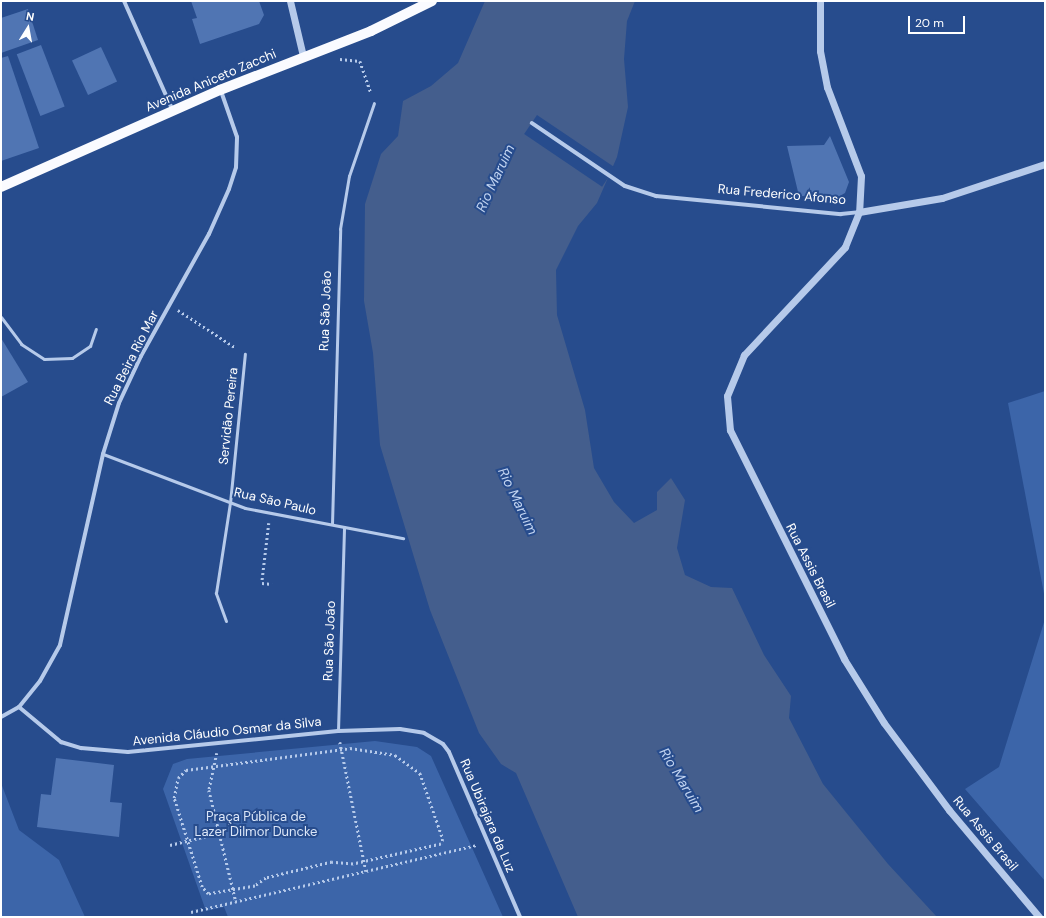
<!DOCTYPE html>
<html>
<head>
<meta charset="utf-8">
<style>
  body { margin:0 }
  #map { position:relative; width:1046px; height:918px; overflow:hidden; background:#274c8d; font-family:"DM Sans",sans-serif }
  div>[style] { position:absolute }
  .green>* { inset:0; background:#3c65a9 }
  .water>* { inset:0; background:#445e8d }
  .pier>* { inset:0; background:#274c8d; transform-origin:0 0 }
  .building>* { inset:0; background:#5075b3; transform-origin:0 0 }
  .path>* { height:2.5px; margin-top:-1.25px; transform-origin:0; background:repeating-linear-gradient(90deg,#b6caea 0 2px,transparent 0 5px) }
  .service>* { height:3px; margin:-1.5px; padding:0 1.5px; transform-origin:1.5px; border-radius:1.5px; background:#b6caea }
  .pedestrian>* { height:3.5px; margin:-1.75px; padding:0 1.75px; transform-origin:1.75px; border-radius:1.75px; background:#b6caea }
  .minor>* { height:4px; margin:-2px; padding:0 2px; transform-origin:2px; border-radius:2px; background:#b6caea }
  .tertiary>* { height:7px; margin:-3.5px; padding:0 3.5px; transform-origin:3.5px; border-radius:3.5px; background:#b6caea }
  .primary>* { height:10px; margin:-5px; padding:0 5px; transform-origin:5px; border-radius:5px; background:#fafbff }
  span { translate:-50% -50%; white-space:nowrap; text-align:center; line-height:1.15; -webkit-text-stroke:4px #274c8d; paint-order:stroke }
  .street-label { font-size:13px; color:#fff }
  .park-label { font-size:13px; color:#dbe6f8 }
  .water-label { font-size:14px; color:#c2d4f1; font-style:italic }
  .frame { position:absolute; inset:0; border:2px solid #fff; pointer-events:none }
  .north { position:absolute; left:8px; top:8px; width:40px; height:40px; -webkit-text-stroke:3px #274c8d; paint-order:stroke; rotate:11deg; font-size:11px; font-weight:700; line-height:16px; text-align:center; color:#fff }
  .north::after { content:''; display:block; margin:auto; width:14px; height:18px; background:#fff; clip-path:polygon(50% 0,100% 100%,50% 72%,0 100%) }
  .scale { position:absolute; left:908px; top:16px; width:57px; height:18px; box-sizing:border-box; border:2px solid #fff; border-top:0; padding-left:5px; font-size:12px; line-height:14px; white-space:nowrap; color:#fff; -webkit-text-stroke:3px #274c8d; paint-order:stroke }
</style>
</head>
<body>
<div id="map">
  <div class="green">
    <div style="clip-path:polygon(1045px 391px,1045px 599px,1008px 403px)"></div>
    <div style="clip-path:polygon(1045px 619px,1045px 881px,965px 789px,999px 767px)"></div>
    <div style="clip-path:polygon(375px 741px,417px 747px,431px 756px,503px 917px,228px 917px,224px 907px,206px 911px,163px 789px,173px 764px,187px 759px)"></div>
    <div style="clip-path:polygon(1px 783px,19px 830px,59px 860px,85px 917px,1px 917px)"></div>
  </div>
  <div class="water">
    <div style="clip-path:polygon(485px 1px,635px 1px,627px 21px,624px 59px,628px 107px,617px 157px,597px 203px,578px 226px,556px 270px,557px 315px,585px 410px,594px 468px,614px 502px,634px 523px,657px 510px,657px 492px,671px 478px,685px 500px,677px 548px,685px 575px,711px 587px,732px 588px,764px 655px,791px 696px,789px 718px,823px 784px,888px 864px,937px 917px,578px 917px,516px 773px,501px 764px,479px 733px,430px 610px,380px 445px,373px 353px,364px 301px,365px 204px,381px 154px,398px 136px,403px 101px,431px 86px,458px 63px)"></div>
  </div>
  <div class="pier">
    <div style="left:537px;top:115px;width:94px;height:23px;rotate:34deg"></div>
  </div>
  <div class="building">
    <div style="clip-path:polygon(191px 1px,259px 1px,264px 15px,259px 24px,200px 44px,192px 19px,197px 18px)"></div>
    <div style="clip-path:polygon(28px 9px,38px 40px,1px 53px,1px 18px)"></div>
    <div style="left:41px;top:45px;width:66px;height:26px;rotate:69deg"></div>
    <div style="left:101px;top:47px;width:38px;height:32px;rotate:65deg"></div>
    <div style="clip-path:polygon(8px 56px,39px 148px,1px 161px,1px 58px)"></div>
    <div style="clip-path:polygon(830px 136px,849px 182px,845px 193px,838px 197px,799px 196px,787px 146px,824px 145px)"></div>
    <div style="clip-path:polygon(1px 338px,28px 382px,1px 397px)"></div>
    <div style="clip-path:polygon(56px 758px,114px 765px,110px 802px,122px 803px,119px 837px,37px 827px,41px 794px,51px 795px)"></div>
  </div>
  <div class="path">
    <div style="left:340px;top:59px;width:20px;rotate:6deg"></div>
    <div style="left:360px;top:61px;width:34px;rotate:71deg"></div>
    <div style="left:178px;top:310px;width:69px;rotate:33.2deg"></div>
    <div style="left:269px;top:523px;width:60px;rotate:96.7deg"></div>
    <div style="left:262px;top:583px;width:10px;rotate:6deg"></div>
    <div style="left:340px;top:742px;width:132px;rotate:78.6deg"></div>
    <div style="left:350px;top:748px;width:46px;rotate:8.8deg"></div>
    <div style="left:395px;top:755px;width:31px;rotate:36deg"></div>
    <div style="left:420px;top:773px;width:70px;rotate:70.8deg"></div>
    <div style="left:443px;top:839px;width:5px;rotate:112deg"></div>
    <div style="left:441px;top:844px;width:90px;rotate:167.2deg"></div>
    <div style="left:353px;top:864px;width:21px;rotate:-175deg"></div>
    <div style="left:332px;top:862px;width:68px;rotate:166.4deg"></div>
    <div style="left:266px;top:878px;width:14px;rotate:144deg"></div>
    <div style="left:255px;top:886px;width:48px;rotate:170.3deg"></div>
    <div style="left:208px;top:894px;width:9px;rotate:-131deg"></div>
    <div style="left:202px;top:887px;width:93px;rotate:-107.5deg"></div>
    <div style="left:174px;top:798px;width:20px;rotate:-79deg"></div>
    <div style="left:178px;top:778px;width:11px;rotate:-45deg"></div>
    <div style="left:186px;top:770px;width:165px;rotate:-7.6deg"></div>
    <div style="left:217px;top:753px;width:38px;rotate:102deg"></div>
    <div style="left:209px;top:790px;width:115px;rotate:76.4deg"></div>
    <div style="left:170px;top:845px;width:50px;rotate:-13.8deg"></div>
    <div style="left:191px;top:912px;width:294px;rotate:-13.2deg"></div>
  </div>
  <div class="service">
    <div style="left:1px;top:317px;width:34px;rotate:53deg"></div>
    <div style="left:21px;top:344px;width:27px;rotate:33deg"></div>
    <div style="left:44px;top:359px;width:28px;rotate:-2deg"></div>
    <div style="left:72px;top:358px;width:22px;rotate:-34deg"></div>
    <div style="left:90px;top:346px;width:18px;rotate:-71deg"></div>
    <div style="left:103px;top:454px;width:152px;rotate:20.8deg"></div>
    <div style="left:245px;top:508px;width:161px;rotate:10.8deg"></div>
    <div style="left:332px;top:524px;width:295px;rotate:-88.4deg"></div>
    <div style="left:340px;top:229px;width:54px;rotate:-80.4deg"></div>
    <div style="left:349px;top:176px;width:77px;rotate:-71.1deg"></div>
    <div style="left:226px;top:621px;width:30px;rotate:-110deg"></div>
    <div style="left:216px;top:593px;width:91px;rotate:-81.2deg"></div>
    <div style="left:230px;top:503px;width:150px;rotate:-84.3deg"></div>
    <div style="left:338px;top:731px;width:204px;rotate:-88.3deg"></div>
  </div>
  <div class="pedestrian">
    <div style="left:532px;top:123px;width:112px;rotate:34.1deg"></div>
  </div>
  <div class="minor">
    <div style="left:124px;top:1px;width:120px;rotate:66deg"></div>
    <div style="left:625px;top:186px;width:33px;rotate:18deg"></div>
    <div style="left:656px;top:196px;width:186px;rotate:5.6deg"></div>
    <div style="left:841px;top:214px;width:18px;rotate:-6deg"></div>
    <div style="left:19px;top:707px;width:33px;rotate:-51deg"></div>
    <div style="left:40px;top:681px;width:41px;rotate:-60.9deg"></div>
    <div style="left:60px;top:645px;width:196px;rotate:-77.3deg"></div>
    <div style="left:103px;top:454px;width:53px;rotate:-72.6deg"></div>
    <div style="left:119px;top:403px;width:52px;rotate:-64.9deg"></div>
    <div style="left:141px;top:356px;width:140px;rotate:-60.9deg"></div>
    <div style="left:209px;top:234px;width:49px;rotate:-66deg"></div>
    <div style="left:229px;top:189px;width:23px;rotate:-72deg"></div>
    <div style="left:236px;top:167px;width:30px;rotate:-88deg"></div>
    <div style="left:237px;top:137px;width:49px;rotate:-109.2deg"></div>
    <div style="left:1px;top:717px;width:21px;rotate:-29deg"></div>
    <div style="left:19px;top:707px;width:55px;rotate:39.8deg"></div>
    <div style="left:61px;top:742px;width:21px;rotate:17deg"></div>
    <div style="left:81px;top:748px;width:47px;rotate:4.9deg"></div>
    <div style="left:128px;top:752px;width:211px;rotate:-5.7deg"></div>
    <div style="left:338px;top:731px;width:62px;rotate:-1.8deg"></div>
    <div style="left:400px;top:729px;width:24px;rotate:9deg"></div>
    <div style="left:424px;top:733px;width:22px;rotate:30deg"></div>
    <div style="left:443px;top:744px;width:10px;rotate:53deg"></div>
    <div style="left:449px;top:752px;width:180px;rotate:66.7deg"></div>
  </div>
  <div class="tertiary">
    <div style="left:290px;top:1px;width:57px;rotate:76.7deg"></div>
    <div style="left:820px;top:1px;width:50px;rotate:90deg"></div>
    <div style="left:820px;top:51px;width:37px;rotate:79deg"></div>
    <div style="left:827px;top:87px;width:95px;rotate:69.1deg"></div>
    <div style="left:861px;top:176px;width:36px;rotate:93deg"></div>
    <div style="left:859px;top:212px;width:38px;rotate:112deg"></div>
    <div style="left:845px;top:247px;width:148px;rotate:133.1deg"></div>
    <div style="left:744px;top:355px;width:44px;rotate:112.5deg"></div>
    <div style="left:727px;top:396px;width:34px;rotate:85deg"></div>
    <div style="left:730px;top:430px;width:256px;rotate:63.5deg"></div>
    <div style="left:844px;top:659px;width:75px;rotate:58deg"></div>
    <div style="left:884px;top:723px;width:109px;rotate:53.2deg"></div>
    <div style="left:949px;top:810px;width:140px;rotate:49.9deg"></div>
    <div style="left:859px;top:212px;width:84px;rotate:-9.6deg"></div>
    <div style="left:942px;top:198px;width:108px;rotate:-18.3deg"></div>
  </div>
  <div class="primary">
    <div style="left:1px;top:187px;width:240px;rotate:-23.9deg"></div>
    <div style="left:220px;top:90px;width:162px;rotate:-21.3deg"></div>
    <div style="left:371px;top:31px;width:68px;rotate:-26.2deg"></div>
  </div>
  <div class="street-label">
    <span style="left:211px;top:81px;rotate:-23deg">Avenida Aniceto Zacchi</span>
    <span style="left:782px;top:195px;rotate:5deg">Rua Frederico Afonso</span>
    <span style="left:326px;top:311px;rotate:-88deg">Rua São João</span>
    <span style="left:132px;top:358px;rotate:-63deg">Rua Beira Rio Mar</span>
    <span style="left:229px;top:416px;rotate:-84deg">Servidão Pereira</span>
    <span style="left:275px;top:502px;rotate:13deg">Rua São Paulo</span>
    <span style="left:810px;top:566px;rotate:63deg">Rua Assis Brasil</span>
    <span style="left:330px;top:641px;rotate:-88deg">Rua São João</span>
    <span style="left:227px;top:732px;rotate:-6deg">Avenida Cláudio Osmar da Silva</span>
    <span style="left:487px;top:816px;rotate:67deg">Rua Ubirajara da Luz</span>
    <span style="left:985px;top:834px;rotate:50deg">Rua Assis Brasil</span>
  </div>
  <div class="park-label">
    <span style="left:256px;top:825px">Praça Pública de<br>Lazer Dilmor Duncke</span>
  </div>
  <div class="water-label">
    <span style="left:495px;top:178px;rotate:-65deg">Rio Maruim</span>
    <span style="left:518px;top:501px;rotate:64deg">Rio Maruim</span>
    <span style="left:682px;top:780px;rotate:59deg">Rio Maruim</span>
  </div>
  <div class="frame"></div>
  <div class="north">N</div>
  <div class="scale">20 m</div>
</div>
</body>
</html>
